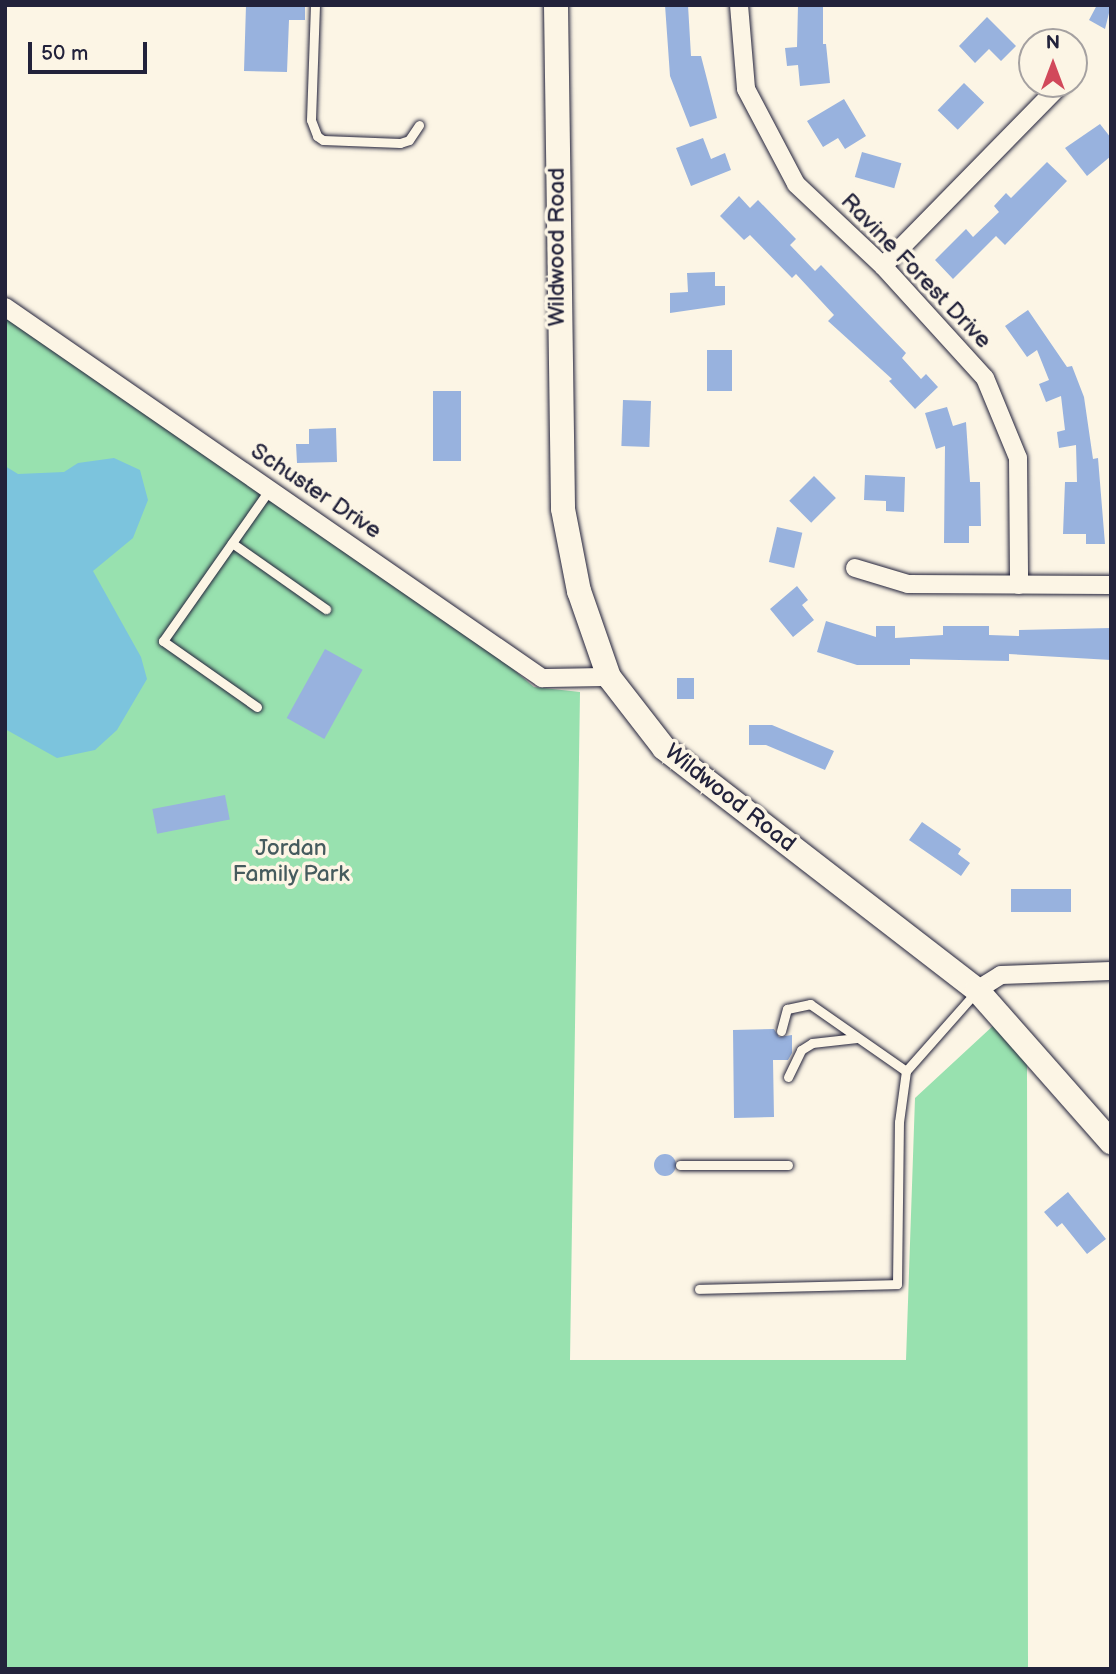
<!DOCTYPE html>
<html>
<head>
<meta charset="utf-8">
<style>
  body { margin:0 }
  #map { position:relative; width:1116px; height:1674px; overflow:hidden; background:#fcf5e5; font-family:"Balsamiq Sans",sans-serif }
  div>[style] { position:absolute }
  .green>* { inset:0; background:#98e1af }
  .water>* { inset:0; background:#7cc4dd }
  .building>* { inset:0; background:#98b2de; transform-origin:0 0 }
  .round { border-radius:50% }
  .roads { filter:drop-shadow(0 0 2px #22223b) drop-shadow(0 0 2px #22223b) }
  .lane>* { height:9px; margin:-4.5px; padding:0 4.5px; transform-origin:4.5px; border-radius:4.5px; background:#fcf5e5 }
  .street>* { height:18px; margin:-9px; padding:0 9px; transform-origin:9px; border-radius:9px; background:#fcf5e5 }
  .secondary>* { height:24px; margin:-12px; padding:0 12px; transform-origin:12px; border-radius:12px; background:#fcf5e5 }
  span { translate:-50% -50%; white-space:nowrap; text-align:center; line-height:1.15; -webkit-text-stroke:7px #fcf5e5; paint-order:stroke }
  .street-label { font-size:23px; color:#22223b }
  .park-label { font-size:23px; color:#455b5e }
  .frame { position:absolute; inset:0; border:7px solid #22223b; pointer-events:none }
  .north { position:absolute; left:1018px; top:28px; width:70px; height:70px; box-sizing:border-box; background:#fcf5e5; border:2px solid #a5a1a1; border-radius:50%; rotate:0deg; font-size:19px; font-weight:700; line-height:28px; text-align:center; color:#22223b }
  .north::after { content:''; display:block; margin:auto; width:24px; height:32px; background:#d1495b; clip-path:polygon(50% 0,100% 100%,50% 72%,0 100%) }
  .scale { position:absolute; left:28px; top:42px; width:119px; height:32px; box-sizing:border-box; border:4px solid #22223b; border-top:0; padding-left:9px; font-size:21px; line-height:24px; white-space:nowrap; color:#22223b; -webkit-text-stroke:5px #fcf5e5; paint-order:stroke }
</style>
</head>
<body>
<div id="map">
  <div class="green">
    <div style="clip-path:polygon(5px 316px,489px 649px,534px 687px,580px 692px,570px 1360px,906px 1360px,915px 1098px,995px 1024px,1027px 1059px,1028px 1669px,5px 1669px)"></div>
  </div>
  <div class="water">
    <div style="clip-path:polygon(114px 458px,140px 470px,148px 500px,133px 538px,93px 571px,141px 657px,147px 679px,117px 730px,95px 750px,57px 758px,5px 729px,5px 466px,18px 474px,64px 472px,78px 463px)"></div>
  </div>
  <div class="building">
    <div style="clip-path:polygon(246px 5px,305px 5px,305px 20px,289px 20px,287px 72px,244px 71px)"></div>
    <div style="clip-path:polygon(665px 5px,688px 5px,691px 56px,701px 56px,717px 118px,690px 127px,670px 76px)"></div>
    <div style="clip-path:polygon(798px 5px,823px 5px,823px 44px,826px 44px,830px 83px,800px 86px,798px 65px,787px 66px,785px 48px,797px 47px)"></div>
    <div style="clip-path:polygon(1097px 5px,1111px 5px,1105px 29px,1089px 20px)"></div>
    <div style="clip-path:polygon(987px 17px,1016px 46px,1001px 61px,989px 49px,975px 63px,959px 46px)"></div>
    <div style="left:964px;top:83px;width:28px;height:38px;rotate:44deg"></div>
    <div style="clip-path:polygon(844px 99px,866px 136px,845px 149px,838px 138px,823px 147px,807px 121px)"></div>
    <div style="clip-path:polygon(1100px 124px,1111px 138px,1111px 156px,1087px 176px,1065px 148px)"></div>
    <div style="clip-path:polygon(703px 138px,711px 159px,725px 153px,731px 170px,691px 186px,676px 148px)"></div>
    <div style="left:862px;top:152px;width:41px;height:26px;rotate:16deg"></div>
    <div style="clip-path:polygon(1047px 162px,1067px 181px,1005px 245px,996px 236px,953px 279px,935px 260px,966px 229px,973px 237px,999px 212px,994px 206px,1006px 193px,1011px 198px)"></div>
    <div style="clip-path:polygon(739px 196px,750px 208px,758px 200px,796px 239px,790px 245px,815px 271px,821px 265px,906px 353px,902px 358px,921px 379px,926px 374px,938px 387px,915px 409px,889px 381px,892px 379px,828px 321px,834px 315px,796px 274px,792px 278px,750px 235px,744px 240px,720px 216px)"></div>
    <div style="clip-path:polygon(715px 272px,715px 286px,725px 286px,725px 305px,670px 313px,670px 293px,688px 292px,687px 273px)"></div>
    <div style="clip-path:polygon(1028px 310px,1067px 367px,1072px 366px,1084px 397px,1093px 459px,1098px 458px,1105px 544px,1086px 544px,1086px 534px,1063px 534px,1065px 482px,1077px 482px,1076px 445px,1059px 448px,1057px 432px,1065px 430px,1061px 396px,1046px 402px,1039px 384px,1049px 380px,1037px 350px,1027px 357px,1005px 326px)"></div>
    <div style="left:707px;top:350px;width:25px;height:41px"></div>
    <div style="left:433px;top:391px;width:28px;height:70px"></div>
    <div style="left:623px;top:400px;width:28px;height:46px;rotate:2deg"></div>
    <div style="clip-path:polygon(947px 407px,953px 426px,966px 422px,970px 482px,980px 482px,981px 526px,969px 526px,969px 543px,944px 543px,945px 446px,936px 449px,925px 413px)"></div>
    <div style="clip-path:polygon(336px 428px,337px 462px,297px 463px,296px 444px,309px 444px,309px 429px)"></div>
    <div style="clip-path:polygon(865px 475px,905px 477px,904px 512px,886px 511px,886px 501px,864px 500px)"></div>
    <div style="left:814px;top:476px;width:31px;height:35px;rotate:45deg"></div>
    <div style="left:777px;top:527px;width:26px;height:36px;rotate:13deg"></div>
    <div style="clip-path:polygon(797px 586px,808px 600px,802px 605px,814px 620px,793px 637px,770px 609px)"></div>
    <div style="clip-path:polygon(826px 621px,876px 637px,876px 626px,895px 626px,895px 638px,943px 635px,943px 626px,989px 626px,989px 635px,1019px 636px,1019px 630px,1111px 628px,1111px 660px,1009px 654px,1009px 661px,910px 659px,910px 665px,857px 665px,817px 652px)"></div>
    <div style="left:325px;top:649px;width:43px;height:79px;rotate:29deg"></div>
    <div style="left:677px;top:678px;width:17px;height:21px"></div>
    <div style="clip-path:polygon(749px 725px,772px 725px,834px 751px,825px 770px,766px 745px,749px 745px)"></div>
    <div style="left:225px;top:795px;width:25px;height:74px;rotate:79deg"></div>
    <div style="clip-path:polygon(922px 822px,961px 849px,958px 854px,970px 863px,961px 876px,909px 840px)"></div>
    <div style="left:1071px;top:889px;width:23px;height:60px;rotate:90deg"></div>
    <div style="clip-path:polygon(774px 1029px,779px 1037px,792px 1035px,792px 1053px,788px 1060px,773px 1060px,774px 1117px,734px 1118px,733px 1030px)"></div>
    <div class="round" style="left:654px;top:1154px;width:22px;height:22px"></div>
    <div style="clip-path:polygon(1068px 1192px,1106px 1239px,1087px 1254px,1062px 1223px,1057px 1227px,1044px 1212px)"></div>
  </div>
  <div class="roads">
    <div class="lane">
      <div style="left:315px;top:5px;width:115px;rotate:92deg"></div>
      <div style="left:311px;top:120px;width:17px;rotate:69deg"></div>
      <div style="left:317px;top:136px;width:7px;rotate:34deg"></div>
      <div style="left:323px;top:140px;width:77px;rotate:2.2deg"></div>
      <div style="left:400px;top:143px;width:9px;rotate:-18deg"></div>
      <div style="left:409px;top:140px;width:18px;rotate:-56deg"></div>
      <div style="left:232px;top:543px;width:115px;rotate:35.1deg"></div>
      <div style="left:257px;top:707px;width:115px;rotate:-144.9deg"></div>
      <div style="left:163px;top:641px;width:186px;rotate:-54.9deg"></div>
      <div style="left:781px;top:1031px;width:23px;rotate:-75deg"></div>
      <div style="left:787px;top:1009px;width:24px;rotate:-12deg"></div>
      <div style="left:810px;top:1004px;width:117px;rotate:34.9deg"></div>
      <div style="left:788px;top:1077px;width:30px;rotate:-64deg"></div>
      <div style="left:801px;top:1050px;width:13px;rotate:-32deg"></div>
      <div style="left:812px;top:1043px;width:45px;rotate:-6.3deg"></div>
      <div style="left:680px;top:1165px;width:108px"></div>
      <div style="left:699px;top:1289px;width:198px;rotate:-1.4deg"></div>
      <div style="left:897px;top:1284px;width:162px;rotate:-89.3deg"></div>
      <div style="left:899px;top:1122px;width:51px;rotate:-82.2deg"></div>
      <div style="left:906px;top:1071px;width:104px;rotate:-48.5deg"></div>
    </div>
    <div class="street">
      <div style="left:739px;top:5px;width:84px;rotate:85.2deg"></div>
      <div style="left:746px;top:89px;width:107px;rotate:62.2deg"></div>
      <div style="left:796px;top:184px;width:120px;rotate:43.3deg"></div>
      <div style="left:883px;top:266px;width:151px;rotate:47.7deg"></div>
      <div style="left:985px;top:378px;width:87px;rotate:67.6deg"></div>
      <div style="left:1018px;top:458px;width:127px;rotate:89.5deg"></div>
      <div style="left:883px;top:266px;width:255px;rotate:-45.6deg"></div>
      <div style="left:5px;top:307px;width:653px;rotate:34.64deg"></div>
      <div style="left:542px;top:678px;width:67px;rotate:-0.9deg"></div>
      <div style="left:855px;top:568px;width:55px;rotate:16.8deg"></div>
      <div style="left:908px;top:584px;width:203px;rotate:0.3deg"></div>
      <div style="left:977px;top:990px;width:28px;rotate:-32deg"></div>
      <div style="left:1001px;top:975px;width:110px;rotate:-2.1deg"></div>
    </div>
    <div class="secondary">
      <div style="left:556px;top:5px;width:504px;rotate:89.2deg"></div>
      <div style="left:563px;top:509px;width:84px;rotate:79deg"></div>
      <div style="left:579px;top:591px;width:91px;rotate:70.8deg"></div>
      <div style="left:609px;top:677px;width:90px;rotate:52.2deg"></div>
      <div style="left:664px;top:748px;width:396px;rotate:37.7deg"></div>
      <div style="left:977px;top:990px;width:203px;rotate:48.6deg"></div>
    </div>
  </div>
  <div class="street-label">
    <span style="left:557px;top:247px;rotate:-90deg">Wildwood Road</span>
    <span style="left:916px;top:271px;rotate:46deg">Ravine Forest Drive</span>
    <span style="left:316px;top:491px;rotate:34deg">Schuster Drive</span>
    <span style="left:730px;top:798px;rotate:38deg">Wildwood Road</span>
  </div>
  <div class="park-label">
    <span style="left:291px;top:861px">Jordan<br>Family Park</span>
  </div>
  <div class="frame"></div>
  <div class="north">N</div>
  <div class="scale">50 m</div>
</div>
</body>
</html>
